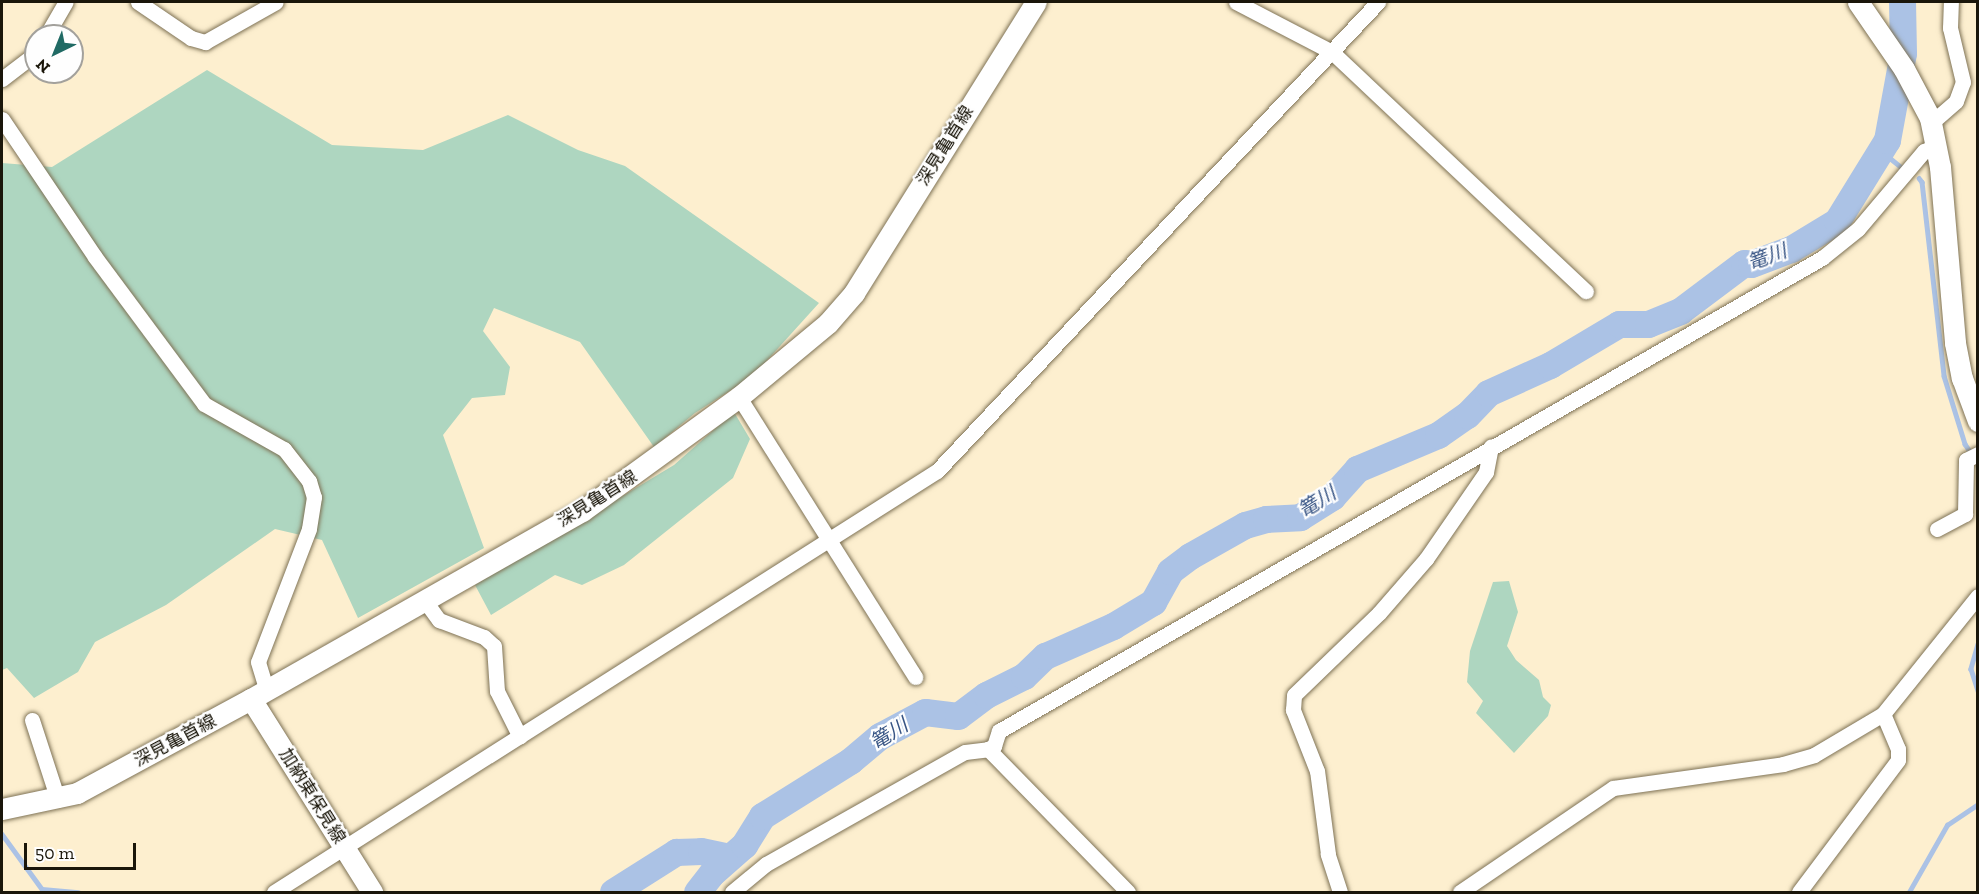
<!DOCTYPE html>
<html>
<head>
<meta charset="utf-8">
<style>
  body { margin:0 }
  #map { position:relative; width:1979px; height:894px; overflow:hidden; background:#fdefcf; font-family:"Zilla Slab","Noto Sans JP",serif }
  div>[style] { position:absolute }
  .green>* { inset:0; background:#aed6c0 }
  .stream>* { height:4.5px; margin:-2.25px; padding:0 2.25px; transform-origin:2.25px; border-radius:2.25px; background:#abc2e5 }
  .river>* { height:27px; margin:-13.5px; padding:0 13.5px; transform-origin:13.5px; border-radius:13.5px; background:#abc2e5 }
  .roads { filter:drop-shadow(0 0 2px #7e7255) drop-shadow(0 0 2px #7e7255) }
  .street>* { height:15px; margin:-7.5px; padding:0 7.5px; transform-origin:7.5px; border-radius:7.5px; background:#fff }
  .secondary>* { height:21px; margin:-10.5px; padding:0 10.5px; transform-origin:10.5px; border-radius:10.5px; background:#fff }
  span { translate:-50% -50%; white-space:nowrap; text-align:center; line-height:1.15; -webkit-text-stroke:4.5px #fefefe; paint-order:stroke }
  .street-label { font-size:18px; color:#1a160a }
  .water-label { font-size:20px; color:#375484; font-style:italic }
  .frame { position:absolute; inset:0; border:3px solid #1a160a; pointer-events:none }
  .north { position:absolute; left:24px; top:24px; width:60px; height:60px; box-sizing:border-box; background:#fefefe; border:2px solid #a3a19c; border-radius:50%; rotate:223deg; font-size:16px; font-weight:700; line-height:24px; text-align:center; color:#1a160a }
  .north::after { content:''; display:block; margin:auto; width:21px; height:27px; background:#206a64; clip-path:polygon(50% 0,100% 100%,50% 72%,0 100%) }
  .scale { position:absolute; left:24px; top:843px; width:112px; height:27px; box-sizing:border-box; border:3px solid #1a160a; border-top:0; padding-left:8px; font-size:18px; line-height:21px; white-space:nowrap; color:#1a160a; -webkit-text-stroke:4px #fefefe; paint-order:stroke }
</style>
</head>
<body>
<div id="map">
  <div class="green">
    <div style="clip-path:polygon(207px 70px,332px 145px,423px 150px,508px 115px,578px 150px,625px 166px,819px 303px,753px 376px,695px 413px,654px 447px,580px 342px,494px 308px,483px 331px,510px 367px,505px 395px,472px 398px,443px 435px,484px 548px,358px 618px,322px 540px,275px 529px,166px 605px,95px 642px,78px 672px,34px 698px,7px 668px,2px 670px,2px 163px,52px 167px)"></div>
    <div style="clip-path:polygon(734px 412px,750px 439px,733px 478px,624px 565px,582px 585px,555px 575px,491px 615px,475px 585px,674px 465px)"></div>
    <div style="clip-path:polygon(1509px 581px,1518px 612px,1507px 646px,1516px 660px,1539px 680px,1543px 697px,1551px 705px,1548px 716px,1514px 753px,1476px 713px,1483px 701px,1467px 682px,1470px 651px,1493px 582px)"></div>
  </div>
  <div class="stream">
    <div style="left:1887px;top:140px;width:18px;rotate:81deg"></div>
    <div style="left:1890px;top:158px;width:14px;rotate:39deg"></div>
    <div style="left:1919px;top:178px;width:5px;rotate:53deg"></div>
    <div style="left:1922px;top:182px;width:195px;rotate:83.5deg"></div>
    <div style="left:1944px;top:376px;width:71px;rotate:72.8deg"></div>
    <div style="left:1965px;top:444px;width:23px;rotate:56deg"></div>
    <div style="left:1978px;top:644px;width:26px;rotate:106deg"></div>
    <div style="left:1971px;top:669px;width:23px;rotate:72deg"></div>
    <div style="left:2px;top:834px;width:68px;rotate:54deg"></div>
    <div style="left:42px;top:889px;width:36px;rotate:5deg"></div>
    <div style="left:1909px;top:892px;width:77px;rotate:-60.4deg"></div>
    <div style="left:1947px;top:825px;width:37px;rotate:-34deg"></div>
  </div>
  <div class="river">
    <div style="left:613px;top:892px;width:75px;rotate:-32.4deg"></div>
    <div style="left:676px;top:852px;width:25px;rotate:-2deg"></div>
    <div style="left:701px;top:851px;width:29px;rotate:12deg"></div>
    <div style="left:697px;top:892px;width:24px;rotate:-52deg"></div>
    <div style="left:712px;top:873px;width:43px;rotate:-41.2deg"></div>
    <div style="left:744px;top:845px;width:34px;rotate:-58deg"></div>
    <div style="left:762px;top:816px;width:104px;rotate:-32deg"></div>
    <div style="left:850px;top:761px;width:39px;rotate:-40deg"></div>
    <div style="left:880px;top:736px;width:51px;rotate:-28.1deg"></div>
    <div style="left:925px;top:712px;width:33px;rotate:7deg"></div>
    <div style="left:958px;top:716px;width:35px;rotate:-37deg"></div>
    <div style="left:986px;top:695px;width:42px;rotate:-26.6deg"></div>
    <div style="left:1024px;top:676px;width:29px;rotate:-44deg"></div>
    <div style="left:1045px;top:656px;width:74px;rotate:-23.8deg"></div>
    <div style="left:1113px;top:626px;width:47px;rotate:-31deg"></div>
    <div style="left:1153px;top:602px;width:35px;rotate:-61deg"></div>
    <div style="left:1170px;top:571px;width:25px;rotate:-37deg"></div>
    <div style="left:1190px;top:556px;width:63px;rotate:-29.4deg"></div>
    <div style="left:1245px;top:525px;width:22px;rotate:-16deg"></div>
    <div style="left:1266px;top:519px;width:34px;rotate:-3deg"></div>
    <div style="left:1300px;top:517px;width:38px;rotate:-32deg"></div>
    <div style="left:1332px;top:497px;width:38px;rotate:-48deg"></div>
    <div style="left:1357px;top:469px;width:88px;rotate:-22.8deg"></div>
    <div style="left:1438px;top:435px;width:35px;rotate:-35deg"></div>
    <div style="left:1467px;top:415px;width:30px;rotate:-46deg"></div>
    <div style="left:1488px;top:393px;width:68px;rotate:-24.3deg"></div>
    <div style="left:1550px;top:365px;width:80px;rotate:-30.7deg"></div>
    <div style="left:1619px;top:324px;width:29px"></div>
    <div style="left:1648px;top:324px;width:35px;rotate:-22deg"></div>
    <div style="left:1680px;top:311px;width:80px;rotate:-36.9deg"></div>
    <div style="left:1744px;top:263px;width:7px;rotate:8deg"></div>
    <div style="left:1751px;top:264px;width:43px;rotate:-20.6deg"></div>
    <div style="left:1791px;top:249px;width:54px;rotate:-31.3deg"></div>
    <div style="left:1837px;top:221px;width:95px;rotate:-58.3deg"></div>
    <div style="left:1887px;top:140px;width:88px;rotate:-79.6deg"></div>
    <div style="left:1903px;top:53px;width:51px;rotate:-91.1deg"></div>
  </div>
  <div class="roads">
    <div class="street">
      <div style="left:138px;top:2px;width:64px;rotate:34.2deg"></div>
      <div style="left:191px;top:38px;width:15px;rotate:16deg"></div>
      <div style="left:205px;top:42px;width:81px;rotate:-29.4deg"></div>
      <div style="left:1236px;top:2px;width:108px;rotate:27.5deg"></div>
      <div style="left:1332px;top:52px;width:349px;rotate:43.3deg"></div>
      <div style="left:46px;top:36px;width:39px;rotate:-60deg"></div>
      <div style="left:2px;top:79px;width:43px;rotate:-37.4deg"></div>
      <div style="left:2px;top:119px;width:166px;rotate:56deg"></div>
      <div style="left:95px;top:257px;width:183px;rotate:53.4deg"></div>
      <div style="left:204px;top:404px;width:92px;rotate:29.4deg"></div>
      <div style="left:284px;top:449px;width:41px;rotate:52deg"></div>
      <div style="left:309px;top:481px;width:17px;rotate:73deg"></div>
      <div style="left:314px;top:497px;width:32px;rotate:99deg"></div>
      <div style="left:309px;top:529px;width:142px;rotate:111deg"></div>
      <div style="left:258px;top:662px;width:30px;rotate:73deg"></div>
      <div style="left:1931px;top:123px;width:33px;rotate:-41deg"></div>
      <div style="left:1956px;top:101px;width:20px;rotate:-70deg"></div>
      <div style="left:1963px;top:82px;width:56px;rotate:-103.5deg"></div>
      <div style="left:1950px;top:28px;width:26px;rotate:-88deg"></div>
      <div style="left:739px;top:397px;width:331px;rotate:57.8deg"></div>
      <div style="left:1937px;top:529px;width:32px;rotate:-28deg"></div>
      <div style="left:1965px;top:514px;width:54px;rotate:-88.9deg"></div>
      <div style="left:1966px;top:460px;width:13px;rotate:-27deg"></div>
      <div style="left:425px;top:601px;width:24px;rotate:54deg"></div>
      <div style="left:439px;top:620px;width:48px;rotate:20.7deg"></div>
      <div style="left:484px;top:637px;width:13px;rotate:42deg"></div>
      <div style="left:494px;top:646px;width:45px;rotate:86.2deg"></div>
      <div style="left:497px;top:691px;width:51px;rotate:63.4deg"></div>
      <div style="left:32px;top:720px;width:84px;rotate:72deg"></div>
      <div style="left:988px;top:749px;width:200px;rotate:45.6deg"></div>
      <div style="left:274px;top:892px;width:785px;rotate:-32.42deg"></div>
      <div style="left:937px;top:471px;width:644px;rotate:-46.76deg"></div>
      <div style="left:732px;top:892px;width:44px;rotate:-39.5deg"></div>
      <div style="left:766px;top:864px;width:228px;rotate:-29.4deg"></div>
      <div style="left:965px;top:752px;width:23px;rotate:-7deg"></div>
      <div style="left:988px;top:749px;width:7px;rotate:-27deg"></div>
      <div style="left:994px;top:746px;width:16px;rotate:-72deg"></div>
      <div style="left:999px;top:731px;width:949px;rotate:-29.89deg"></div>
      <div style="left:1822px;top:258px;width:46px;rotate:-38.9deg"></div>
      <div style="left:1858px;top:229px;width:102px;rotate:-49.8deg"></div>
      <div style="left:1924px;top:151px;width:12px;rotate:-24deg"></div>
      <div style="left:1340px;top:892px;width:40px;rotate:-108deg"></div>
      <div style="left:1328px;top:854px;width:84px;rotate:-97.5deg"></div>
      <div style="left:1317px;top:771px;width:66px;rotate:-111.5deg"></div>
      <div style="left:1293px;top:710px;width:15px;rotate:-86deg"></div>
      <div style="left:1294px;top:695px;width:118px;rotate:-44deg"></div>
      <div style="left:1379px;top:613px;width:72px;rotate:-49deg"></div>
      <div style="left:1426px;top:559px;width:106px;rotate:-55.4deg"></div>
      <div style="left:1486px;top:472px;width:26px;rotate:-79deg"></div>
      <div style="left:1460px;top:892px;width:185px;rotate:-34.2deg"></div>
      <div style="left:1613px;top:788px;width:172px;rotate:-8deg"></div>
      <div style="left:1783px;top:764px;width:32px;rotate:-16deg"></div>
      <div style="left:1814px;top:755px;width:80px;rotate:-30.7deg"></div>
      <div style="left:1883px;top:714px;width:151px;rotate:-51.2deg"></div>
      <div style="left:1799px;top:892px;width:165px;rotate:-53.1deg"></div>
      <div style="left:1898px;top:760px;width:11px;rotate:-90deg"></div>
      <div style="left:1898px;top:749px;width:38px;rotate:-113deg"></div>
    </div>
    <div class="secondary">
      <div style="left:1858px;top:2px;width:81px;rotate:55.5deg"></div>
      <div style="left:1904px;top:69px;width:55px;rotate:62deg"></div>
      <div style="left:1930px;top:118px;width:50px;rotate:78.5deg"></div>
      <div style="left:1940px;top:167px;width:177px;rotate:85.1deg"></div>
      <div style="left:1955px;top:343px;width:36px;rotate:79deg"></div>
      <div style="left:1962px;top:378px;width:46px;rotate:69.6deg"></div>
      <div style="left:251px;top:699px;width:228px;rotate:57.9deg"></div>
      <div style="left:2px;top:809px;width:77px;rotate:-12deg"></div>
      <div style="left:77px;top:793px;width:198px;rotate:-28.4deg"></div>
      <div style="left:251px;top:699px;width:381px;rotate:-29.6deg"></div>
      <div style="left:582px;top:511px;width:194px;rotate:-36deg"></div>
      <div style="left:739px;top:397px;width:116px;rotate:-39.7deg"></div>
      <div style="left:828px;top:323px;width:40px;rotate:-49deg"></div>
      <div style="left:854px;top:293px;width:343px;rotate:-58deg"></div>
    </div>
  </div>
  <div class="street-label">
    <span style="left:945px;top:146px;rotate:-58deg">深見亀首線</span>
    <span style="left:597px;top:499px;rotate:-32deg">深見亀首線</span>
    <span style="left:175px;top:741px;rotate:-28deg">深見亀首線</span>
    <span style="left:312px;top:796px;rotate:58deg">加納東保見線</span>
  </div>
  <div class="water-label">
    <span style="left:1767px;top:257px;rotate:-20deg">篭川</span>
    <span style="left:1317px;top:502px;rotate:-32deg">篭川</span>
    <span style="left:889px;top:734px;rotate:-32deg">篭川</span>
  </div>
  <div class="frame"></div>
  <div class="north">N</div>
  <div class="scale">50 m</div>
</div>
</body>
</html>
